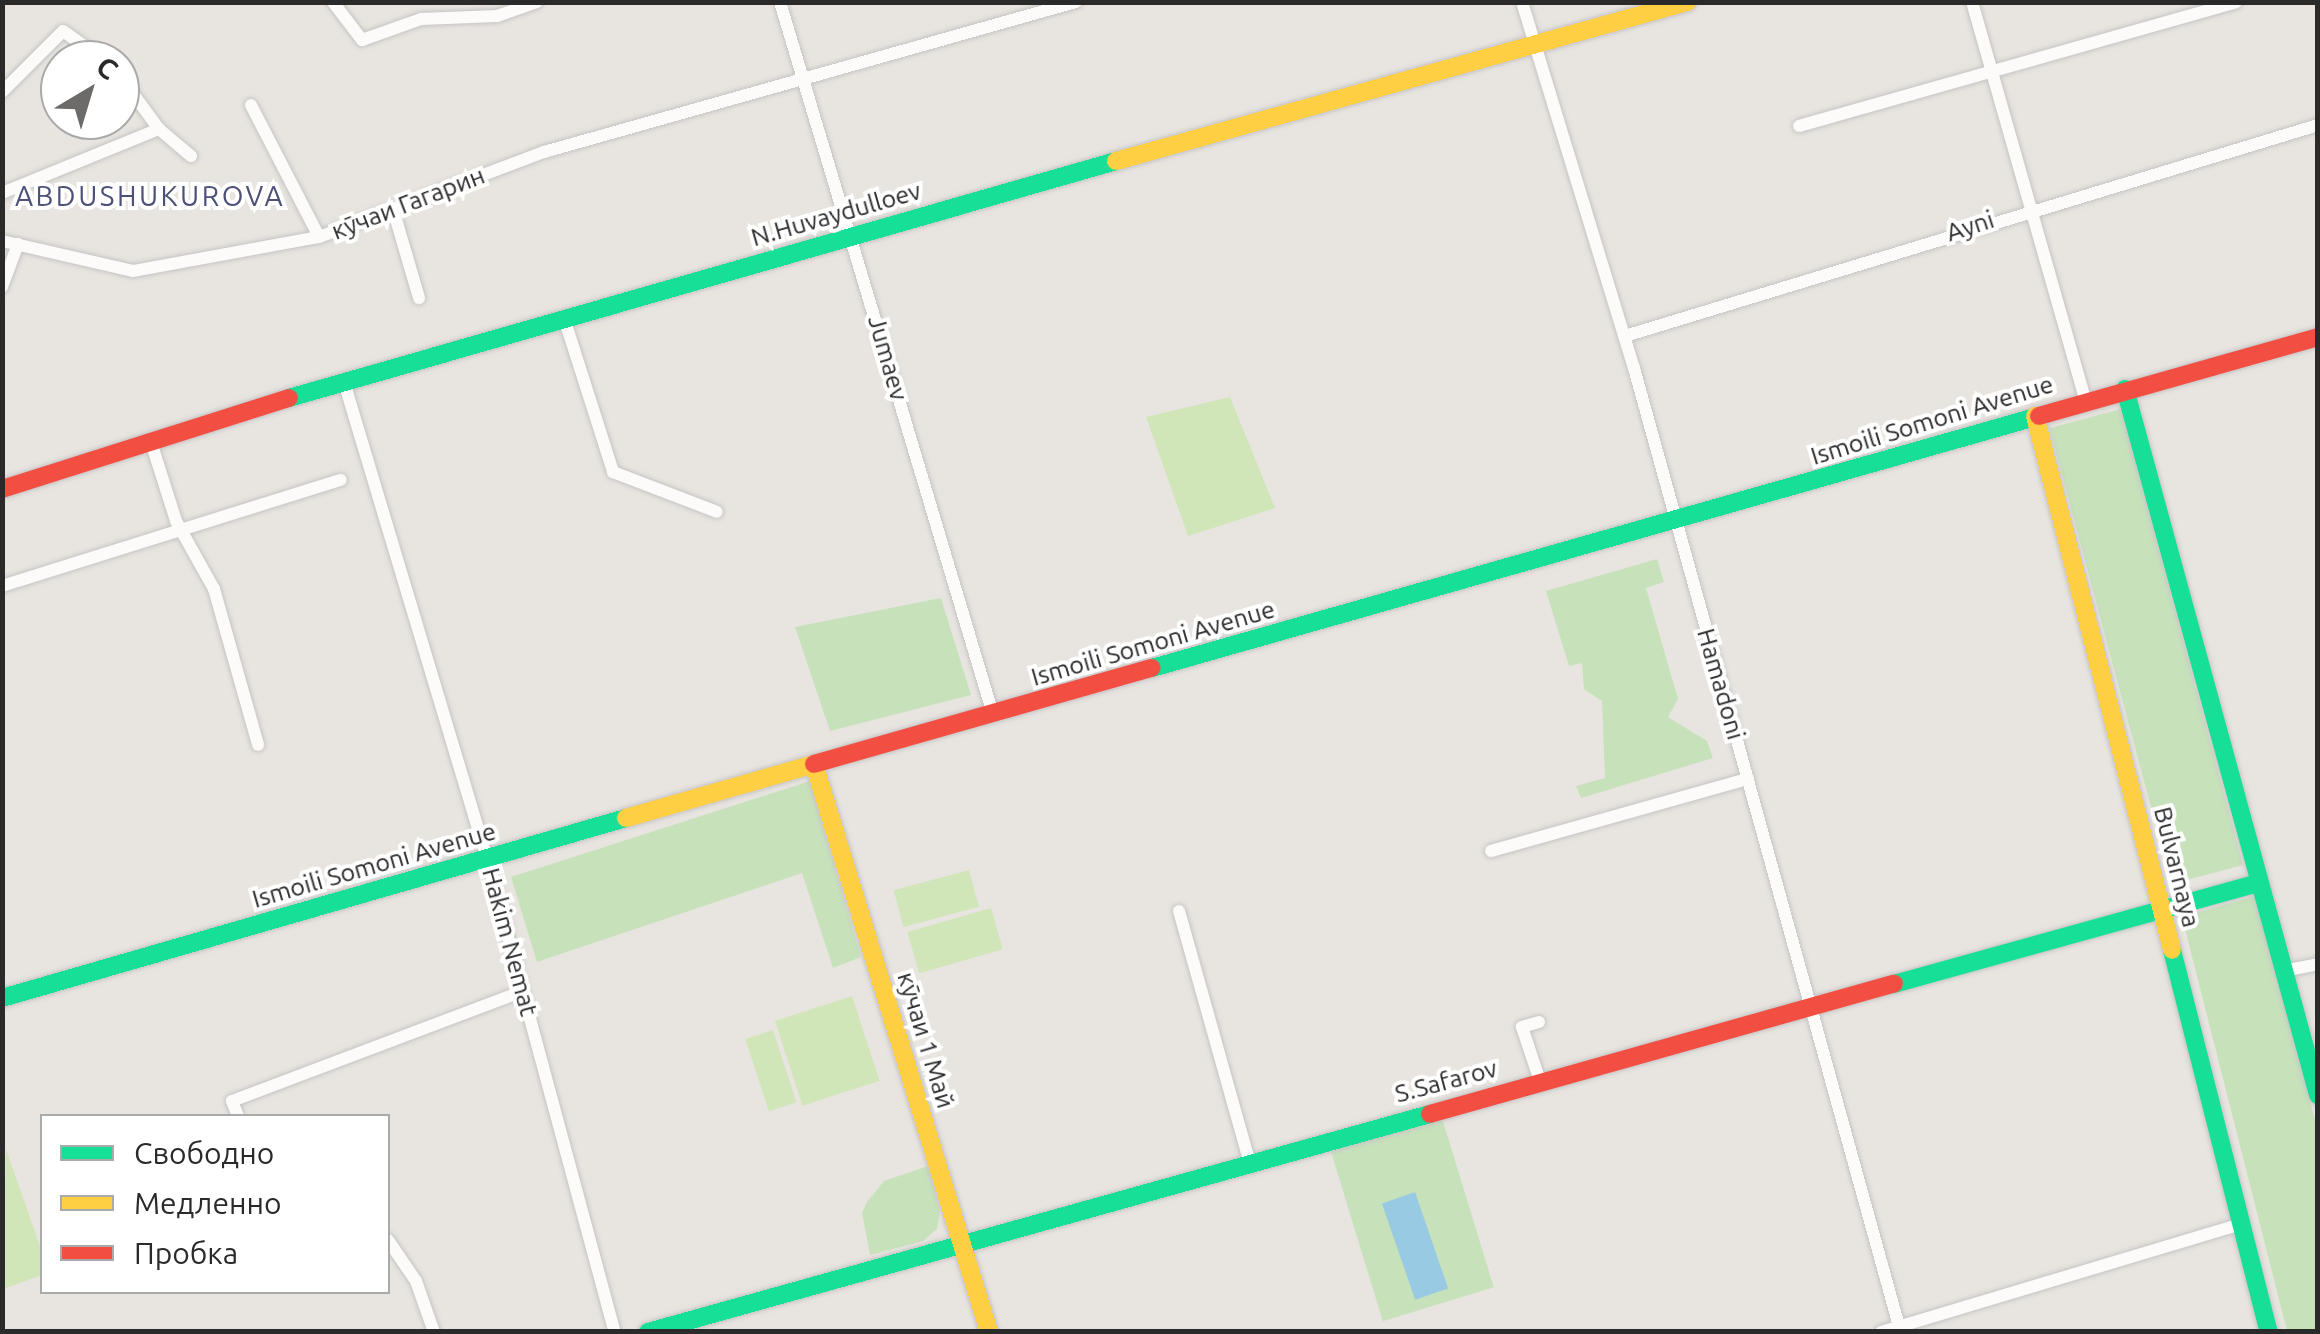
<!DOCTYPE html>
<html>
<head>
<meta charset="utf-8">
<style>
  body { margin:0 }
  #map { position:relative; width:2320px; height:1334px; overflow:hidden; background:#e8e5e0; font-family:Ubuntu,sans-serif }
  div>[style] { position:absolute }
  .green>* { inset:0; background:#c7e1bb; transform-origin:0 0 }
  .pitch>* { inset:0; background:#d0e5b8; transform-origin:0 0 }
  .water>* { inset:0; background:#98cae4; transform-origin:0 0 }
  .roads { filter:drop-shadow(0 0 2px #c6c4c5) drop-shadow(0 0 2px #c6c4c5) }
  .street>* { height:12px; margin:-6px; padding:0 6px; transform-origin:6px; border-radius:6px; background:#fcfbfa }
  .fast>* { height:18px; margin:-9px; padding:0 9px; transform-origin:9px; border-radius:9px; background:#16e098 }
  .slow>* { height:18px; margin:-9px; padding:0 9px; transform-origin:9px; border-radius:9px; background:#ffcf43 }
  .jam>* { height:18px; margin:-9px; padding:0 9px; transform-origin:9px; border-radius:9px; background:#f24e42 }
  span { translate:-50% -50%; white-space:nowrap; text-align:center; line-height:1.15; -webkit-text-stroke:8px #fff; paint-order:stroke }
  .street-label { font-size:25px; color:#2a2a2a }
  .neighbourhood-label { font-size:28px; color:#4d5177; letter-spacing:2.5px }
  .frame { position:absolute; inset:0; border:5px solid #2a2a2a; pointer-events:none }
  .legend { position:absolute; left:40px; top:1114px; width:350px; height:180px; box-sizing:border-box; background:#fff; border:2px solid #aaa; margin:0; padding:12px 18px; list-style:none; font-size:30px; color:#2a2a2a }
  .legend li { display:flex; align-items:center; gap:20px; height:50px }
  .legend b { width:50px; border:2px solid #aaa }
  .north { position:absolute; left:40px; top:40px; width:100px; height:100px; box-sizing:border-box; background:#fff; border:2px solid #aaa; border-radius:50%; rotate:38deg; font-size:28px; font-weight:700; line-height:40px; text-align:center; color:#2a2a2a }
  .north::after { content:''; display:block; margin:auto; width:35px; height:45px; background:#6c6b6a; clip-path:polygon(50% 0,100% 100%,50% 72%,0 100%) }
</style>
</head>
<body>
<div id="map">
  <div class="green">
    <div style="left:2121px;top:409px;width:472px;height:74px;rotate:75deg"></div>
    <div style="clip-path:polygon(1657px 559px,1664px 582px,1646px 588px,1678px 699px,1668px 717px,1707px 741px,1713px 758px,1581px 798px,1576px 786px,1605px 778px,1602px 701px,1584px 689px,1582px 663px,1569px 666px,1546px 591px)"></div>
    <div style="clip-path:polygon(941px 598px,971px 695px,830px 731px,795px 627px)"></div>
    <div style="clip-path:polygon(810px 781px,861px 957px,833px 968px,802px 873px,537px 962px,511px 877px)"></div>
    <div style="clip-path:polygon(2255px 896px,2317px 1127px,2317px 1331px,2287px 1331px,2182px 917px)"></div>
    <div style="left:1442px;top:1118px;width:177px;height:116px;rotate:73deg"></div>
    <div style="clip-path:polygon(928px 1166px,940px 1211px,937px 1229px,923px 1241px,870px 1255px,862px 1213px,867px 1202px,884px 1181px)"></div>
  </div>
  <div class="pitch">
    <div style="clip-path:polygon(1230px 397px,1275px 508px,1188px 536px,1146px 417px)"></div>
    <div style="left:969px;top:870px;width:38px;height:78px;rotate:75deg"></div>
    <div style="left:991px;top:908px;width:43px;height:87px;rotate:74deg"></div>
    <div style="left:852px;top:996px;width:89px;height:81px;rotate:72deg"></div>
    <div style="left:773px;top:1030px;width:76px;height:29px;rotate:72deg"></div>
    <div style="clip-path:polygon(6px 1149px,42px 1252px,42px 1275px,3px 1289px)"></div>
  </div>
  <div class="water">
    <div style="left:1415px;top:1192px;width:102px;height:35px;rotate:71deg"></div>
  </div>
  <div class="roads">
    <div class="street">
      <div style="left:333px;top:2px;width:48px;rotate:52.7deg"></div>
      <div style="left:362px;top:40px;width:63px;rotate:-19.6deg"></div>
      <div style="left:421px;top:19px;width:76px;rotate:-2.3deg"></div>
      <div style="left:497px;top:16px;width:42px;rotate:-19.3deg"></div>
      <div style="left:780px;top:2px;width:743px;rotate:73.35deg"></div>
      <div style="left:1522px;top:2px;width:383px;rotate:73deg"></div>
      <div style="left:1634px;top:368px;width:994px;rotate:74.54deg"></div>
      <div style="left:1972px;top:2px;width:415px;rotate:74.1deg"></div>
      <div style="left:120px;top:76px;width:66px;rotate:53.7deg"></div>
      <div style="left:2px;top:92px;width:86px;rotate:-45deg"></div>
      <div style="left:63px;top:31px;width:50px;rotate:35.3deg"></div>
      <div style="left:251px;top:105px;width:148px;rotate:62.7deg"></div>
      <div style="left:1799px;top:126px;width:454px;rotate:-15.8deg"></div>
      <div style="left:2px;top:193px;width:170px;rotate:-22.2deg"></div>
      <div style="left:159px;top:129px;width:42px;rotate:40.2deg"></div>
      <div style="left:393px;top:209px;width:93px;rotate:73.7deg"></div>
      <div style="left:2px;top:241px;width:134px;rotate:12.9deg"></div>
      <div style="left:133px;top:271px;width:189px;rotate:-10.4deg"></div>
      <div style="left:319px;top:237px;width:241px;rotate:-20.7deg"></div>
      <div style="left:544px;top:152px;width:553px;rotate:-15.75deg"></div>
      <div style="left:2px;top:287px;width:46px;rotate:-69.6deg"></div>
      <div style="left:564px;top:318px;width:162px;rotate:72.3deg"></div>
      <div style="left:613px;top:472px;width:111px;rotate:21deg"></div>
      <div style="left:1625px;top:336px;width:724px;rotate:-16.93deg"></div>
      <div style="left:344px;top:382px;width:498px;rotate:73.3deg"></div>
      <div style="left:487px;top:859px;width:490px;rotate:74.9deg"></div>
      <div style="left:151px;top:442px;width:83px;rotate:72.4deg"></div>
      <div style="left:176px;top:521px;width:78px;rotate:60.8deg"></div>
      <div style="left:214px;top:589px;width:162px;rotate:74.2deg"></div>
      <div style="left:2px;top:586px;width:355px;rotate:-17.4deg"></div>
      <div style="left:1491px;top:851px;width:267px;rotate:-15.7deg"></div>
      <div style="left:1179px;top:911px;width:259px;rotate:74.3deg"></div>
      <div style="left:2283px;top:971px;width:36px;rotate:-11deg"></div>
      <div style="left:1539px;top:1022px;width:18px;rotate:164deg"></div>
      <div style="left:1522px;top:1027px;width:57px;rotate:71.6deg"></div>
      <div style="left:238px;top:1116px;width:16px;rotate:-112deg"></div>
      <div style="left:232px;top:1101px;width:311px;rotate:-20.7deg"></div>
      <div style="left:388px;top:1240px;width:50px;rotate:55.7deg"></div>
      <div style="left:416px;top:1281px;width:54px;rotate:70.6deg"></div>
      <div style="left:1881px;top:1332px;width:377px;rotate:-16.7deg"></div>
    </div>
    <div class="fast">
      <div style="left:2125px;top:389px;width:732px;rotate:74.71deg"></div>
      <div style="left:289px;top:398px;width:860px;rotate:-15.99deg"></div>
      <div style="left:1152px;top:668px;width:922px;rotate:-15.86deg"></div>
      <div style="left:2172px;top:950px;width:394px;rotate:75.8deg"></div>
      <div style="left:1894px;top:984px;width:377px;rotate:-15.5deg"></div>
      <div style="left:2px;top:998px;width:649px;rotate:-16.09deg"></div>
      <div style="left:648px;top:1332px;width:812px;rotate:-15.58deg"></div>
    </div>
    <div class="slow">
      <div style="left:1116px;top:161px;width:593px;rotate:-15.56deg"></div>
      <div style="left:2035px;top:416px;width:551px;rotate:75.61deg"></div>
      <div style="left:626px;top:818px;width:196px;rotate:-16deg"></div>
      <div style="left:814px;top:764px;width:594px;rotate:72.88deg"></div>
    </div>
    <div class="jam">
      <div style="left:2039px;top:416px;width:290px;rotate:-15.8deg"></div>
      <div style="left:2px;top:489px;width:301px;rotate:-17.6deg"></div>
      <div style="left:814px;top:764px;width:351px;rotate:-15.9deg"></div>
      <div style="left:1430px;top:1114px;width:482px;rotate:-15.7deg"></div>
    </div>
  </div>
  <div class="street-label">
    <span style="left:408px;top:203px;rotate:-21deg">кӯчаи Гагарин</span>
    <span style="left:836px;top:214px;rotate:-16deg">N.Huvaydulloev</span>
    <span style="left:1970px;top:226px;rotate:-18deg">Ayni</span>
    <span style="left:888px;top:358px;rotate:74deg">Jumaev</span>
    <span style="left:1932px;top:420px;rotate:-17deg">Ismoili Somoni Avenue</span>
    <span style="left:1153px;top:643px;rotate:-16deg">Ismoili Somoni Avenue</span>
    <span style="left:1721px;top:684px;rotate:74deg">Hamadoni</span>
    <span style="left:374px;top:865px;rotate:-16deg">Ismoili Somoni Avenue</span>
    <span style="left:2177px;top:867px;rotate:76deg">Bulvarnaya</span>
    <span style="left:510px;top:942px;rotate:75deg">Hakim Nemat</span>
    <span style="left:926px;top:1040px;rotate:73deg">кӯчаи 1 Май</span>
    <span style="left:1446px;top:1081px;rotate:-15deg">S.Safarov</span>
  </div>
  <div class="neighbourhood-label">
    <span style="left:150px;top:196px">ABDUSHUKUROVA</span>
  </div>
  <div class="frame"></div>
  <ul class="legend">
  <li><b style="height:12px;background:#16e098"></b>Свободно</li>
  <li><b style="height:12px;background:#ffcf43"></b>Медленно</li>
  <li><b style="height:12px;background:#f24e42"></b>Пробка</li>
  </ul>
  <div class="north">С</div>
</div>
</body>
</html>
